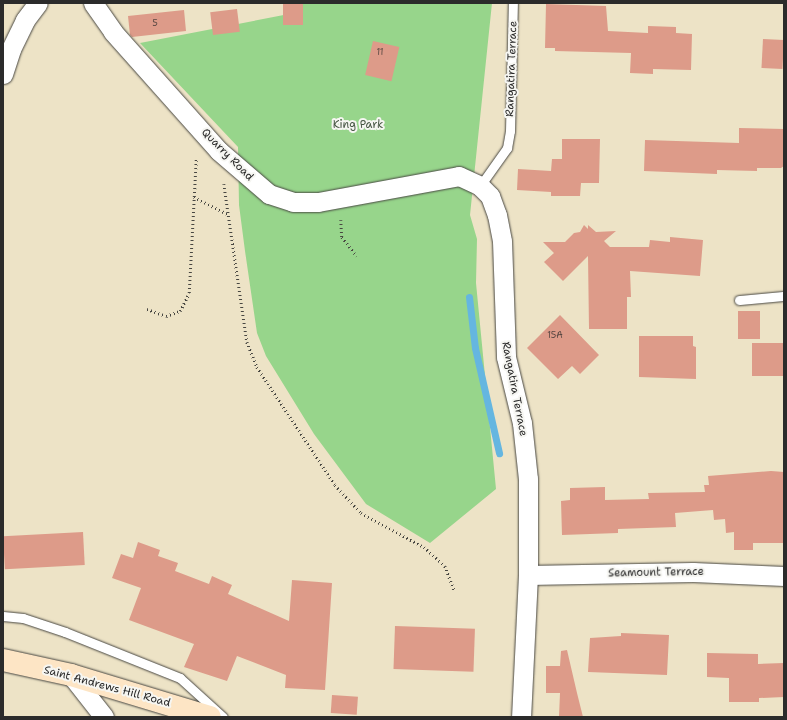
<!DOCTYPE html>
<html>
<head>
<meta charset="utf-8">
<style>
  body { margin:0 }
  #map { position:relative; width:787px; height:720px; overflow:hidden; background:#ede3c6; font-family:"Shantell Sans",sans-serif }
  div>[style] { position:absolute }
  .green>* { inset:0; background:#97d58b }
  .stream>* { height:7px; margin:-3.5px; padding:0 3.5px; transform-origin:3.5px; border-radius:3.5px; background:#65b6e0 }
  .building>* { inset:0; background:#dd9b89; transform-origin:0 0 }
  .path>* { height:2.5px; margin-top:-1.25px; transform-origin:0; background:repeating-linear-gradient(90deg,#484742 0 1px,transparent 0 4px) }
  .roads { filter:drop-shadow(0 0 1px #484742) drop-shadow(0 0 1px #484742) }
  .lane>* { height:9px; margin:-4.5px; padding:0 4.5px; transform-origin:4.5px; border-radius:4.5px; background:#fff }
  .street>* { height:19px; margin:-9.5px; padding:0 9.5px; transform-origin:9.5px; border-radius:9.5px; background:#fff }
  .secondary>* { height:22px; margin:-11px; padding:0 11px; transform-origin:11px; border-radius:11px; background:#fde5c5 }
  span { translate:-50% -50%; white-space:nowrap; text-align:center; line-height:1.15; -webkit-text-stroke:4px #f6f6f2; paint-order:stroke }
  .number-label { font-size:9px; color:#584742 }
  .number-label span { -webkit-text-stroke-width:0 }
  .street-label { font-size:11px; color:#2b2b2b }
  .park-label { font-size:11px; color:#465643 }
  .frame { position:absolute; inset:0; border:4px solid #2b2b2b; pointer-events:none }
</style>
</head>
<body>
<div id="map">
  <div class="green">
    <div style="clip-path:polygon(296px 3px,492px 3px,470px 215px,477px 239px,476px 283px,496px 489px,430px 543px,366px 504px,314px 434px,266px 356px,257px 333px,245px 251px,239px 205px,238px 147px,140px 43px,294px 13px)"></div>
  </div>
  <div class="stream">
    <div style="left:469px;top:297px;width:51px;rotate:83.3deg"></div>
    <div style="left:475px;top:348px;width:108px;rotate:77.1deg"></div>
  </div>
  <div class="building">
    <div style="left:283px;top:3px;width:20px;height:22px"></div>
    <div style="clip-path:polygon(546px 4px,606px 6px,608px 31px,648px 33px,648px 26px,676px 27px,676px 33px,692px 34px,691px 70px,653px 69px,653px 74px,630px 73px,631px 53px,555px 51px,555px 48px,545px 48px)"></div>
    <div style="left:237px;top:9px;width:23px;height:27px;rotate:83deg"></div>
    <div style="clip-path:polygon(184px 10px,186px 31px,132px 37px,130px 35px,128px 16px)"></div>
    <div style="left:763px;top:39px;width:21px;height:29px;rotate:3deg"></div>
    <div style="left:373px;top:41px;width:27px;height:35px;rotate:13deg"></div>
    <div style="clip-path:polygon(739px 128px,784px 129px,784px 166px,781px 168px,757px 168px,757px 171px,717px 170px,717px 174px,644px 171px,645px 140px,739px 143px)"></div>
    <div style="clip-path:polygon(562px 139px,600px 139px,599px 183px,581px 183px,580px 196px,551px 196px,551px 192px,517px 190px,518px 169px,551px 171px,552px 159px,562px 159px)"></div>
    <div style="clip-path:polygon(584px 225px,588px 229px,588px 225px,596px 232px,616px 231px,604px 241px,610px 247px,649px 247px,650px 240px,670px 242px,670px 237px,703px 240px,700px 276px,630px 271px,631px 297px,627px 297px,627px 329px,589px 329px,588px 256px,563px 281px,544px 262px,554px 253px,543px 242px,565px 242px,574px 233px,580px 232px)"></div>
    <div style="left:738px;top:311px;width:22px;height:28px"></div>
    <div style="clip-path:polygon(560px 315px,599px 355px,580px 374px,572px 366px,558px 379px,527px 348px)"></div>
    <div style="clip-path:polygon(639px 336px,693px 336px,693px 346px,696px 347px,696px 379px,639px 377px)"></div>
    <div style="left:784px;top:343px;width:33px;height:32px;rotate:90deg"></div>
    <div style="clip-path:polygon(771px 471px,784px 472px,784px 543px,753px 543px,753px 550px,734px 550px,734px 532px,726px 533px,725px 519px,714px 520px,713px 510px,675px 513px,676px 527px,618px 529px,618px 533px,562px 535px,561px 501px,570px 500px,570px 488px,605px 487px,605px 500px,649px 499px,648px 493px,705px 492px,704px 485px,709px 485px,708px 476px)"></div>
    <div style="left:83px;top:532px;width:33px;height:80px;rotate:87deg"></div>
    <div style="clip-path:polygon(138px 542px,160px 550px,158px 556px,178px 563px,175px 571px,209px 584px,212px 576px,232px 585px,228px 594px,289px 621px,292px 580px,332px 583px,325px 690px,285px 688px,286px 675px,237px 656px,227px 681px,184px 667px,194px 644px,129px 620px,141px 588px,112px 578px,121px 554px,133px 558px)"></div>
    <div style="left:395px;top:626px;width:80px;height:43px;rotate:2deg"></div>
    <div style="clip-path:polygon(621px 633px,669px 635px,667px 675px,588px 672px,590px 638px,621px 636px)"></div>
    <div style="clip-path:polygon(567px 650px,577px 693px,583px 717px,559px 717px,560px 693px,546px 693px,546px 666px,560px 666px,561px 651px)"></div>
    <div style="clip-path:polygon(707px 653px,758px 654px,758px 664px,784px 663px,784px 697px,759px 698px,759px 702px,729px 702px,729px 678px,707px 677px)"></div>
    <div style="left:332px;top:695px;width:26px;height:18px;rotate:4deg"></div>
  </div>
  <div class="path">
    <div style="left:224px;top:184px;width:160px;rotate:81.7deg"></div>
    <div style="left:247px;top:342px;width:27px;rotate:68deg"></div>
    <div style="left:257px;top:367px;width:141px;rotate:56.5deg"></div>
    <div style="left:335px;top:485px;width:38px;rotate:47deg"></div>
    <div style="left:361px;top:513px;width:72px;rotate:28.4deg"></div>
    <div style="left:424px;top:547px;width:28px;rotate:42deg"></div>
    <div style="left:445px;top:566px;width:26px;rotate:69deg"></div>
    <div style="left:194px;top:197px;width:39px;rotate:27deg"></div>
    <div style="left:341px;top:220px;width:17px;rotate:87deg"></div>
    <div style="left:342px;top:237px;width:24px;rotate:52deg"></div>
    <div style="left:147px;top:309px;width:20px;rotate:20deg"></div>
    <div style="left:166px;top:316px;width:15px;rotate:-20deg"></div>
    <div style="left:180px;top:311px;width:20px;rotate:-63deg"></div>
    <div style="left:189px;top:293px;width:134px;rotate:-87deg"></div>
  </div>
  <div class="roads">
    <div class="lane">
      <div style="left:480px;top:186px;width:47px;rotate:-54.6deg"></div>
      <div style="left:507px;top:148px;width:17px;rotate:-80deg"></div>
      <div style="left:510px;top:131px;width:128px;rotate:-88.7deg"></div>
      <div style="left:739px;top:300px;width:45px;rotate:-5.1deg"></div>
      <div style="left:3px;top:616px;width:20px;rotate:6deg"></div>
      <div style="left:23px;top:618px;width:44px;rotate:18.4deg"></div>
      <div style="left:65px;top:632px;width:124px;rotate:21.8deg"></div>
      <div style="left:180px;top:678px;width:58px;rotate:42.2deg"></div>
    </div>
    <div class="street">
      <div style="left:93px;top:3px;width:35px;rotate:55deg"></div>
      <div style="left:113px;top:32px;width:159px;rotate:48.3deg"></div>
      <div style="left:219px;top:151px;width:66px;rotate:40.7deg"></div>
      <div style="left:269px;top:194px;width:25px;rotate:18deg"></div>
      <div style="left:293px;top:202px;width:25px"></div>
      <div style="left:318px;top:202px;width:143px;rotate:-10.4deg"></div>
      <div style="left:459px;top:176px;width:23px;rotate:25deg"></div>
      <div style="left:480px;top:186px;width:14px;rotate:45deg"></div>
      <div style="left:490px;top:196px;width:20px;rotate:70deg"></div>
      <div style="left:497px;top:215px;width:26px;rotate:79deg"></div>
      <div style="left:502px;top:241px;width:116px;rotate:88deg"></div>
      <div style="left:506px;top:357px;width:68px;rotate:76.4deg"></div>
      <div style="left:522px;top:423px;width:56px;rotate:83.9deg"></div>
      <div style="left:528px;top:479px;width:96px;rotate:90deg"></div>
      <div style="left:528px;top:575px;width:142px;rotate:92.8deg"></div>
      <div style="left:3px;top:74px;width:26px;rotate:-72deg"></div>
      <div style="left:11px;top:49px;width:32px;rotate:-64deg"></div>
      <div style="left:25px;top:20px;width:21px;rotate:-53deg"></div>
      <div style="left:528px;top:575px;width:165px;rotate:-1deg"></div>
      <div style="left:693px;top:572px;width:91px;rotate:2.5deg"></div>
      <div style="left:71px;top:675px;width:53px;rotate:51.8deg"></div>
    </div>
    <div class="secondary">
      <div style="left:3px;top:660px;width:70px;rotate:12.4deg"></div>
      <div style="left:71px;top:675px;width:145px;rotate:16.8deg"></div>
    </div>
  </div>
  <div class="number-label">
    <span style="left:155px;top:23px">5</span>
    <span style="left:380px;top:52px">11</span>
    <span style="left:555px;top:335px">15A</span>
  </div>
  <div class="street-label">
    <span style="left:512px;top:69px;rotate:-88deg">Rangatira Terrace</span>
    <span style="left:227px;top:155px;rotate:45deg">Quarry Road</span>
    <span style="left:514px;top:389px;rotate:79deg">Rangatira Terrace</span>
    <span style="left:656px;top:573px;rotate:-1deg">Seamount Terrace</span>
    <span style="left:107px;top:687px;rotate:15deg">Saint Andrews Hill Road</span>
  </div>
  <div class="park-label">
    <span style="left:358px;top:125px">King Park</span>
  </div>
  <div class="frame"></div>
</div>
</body>
</html>
